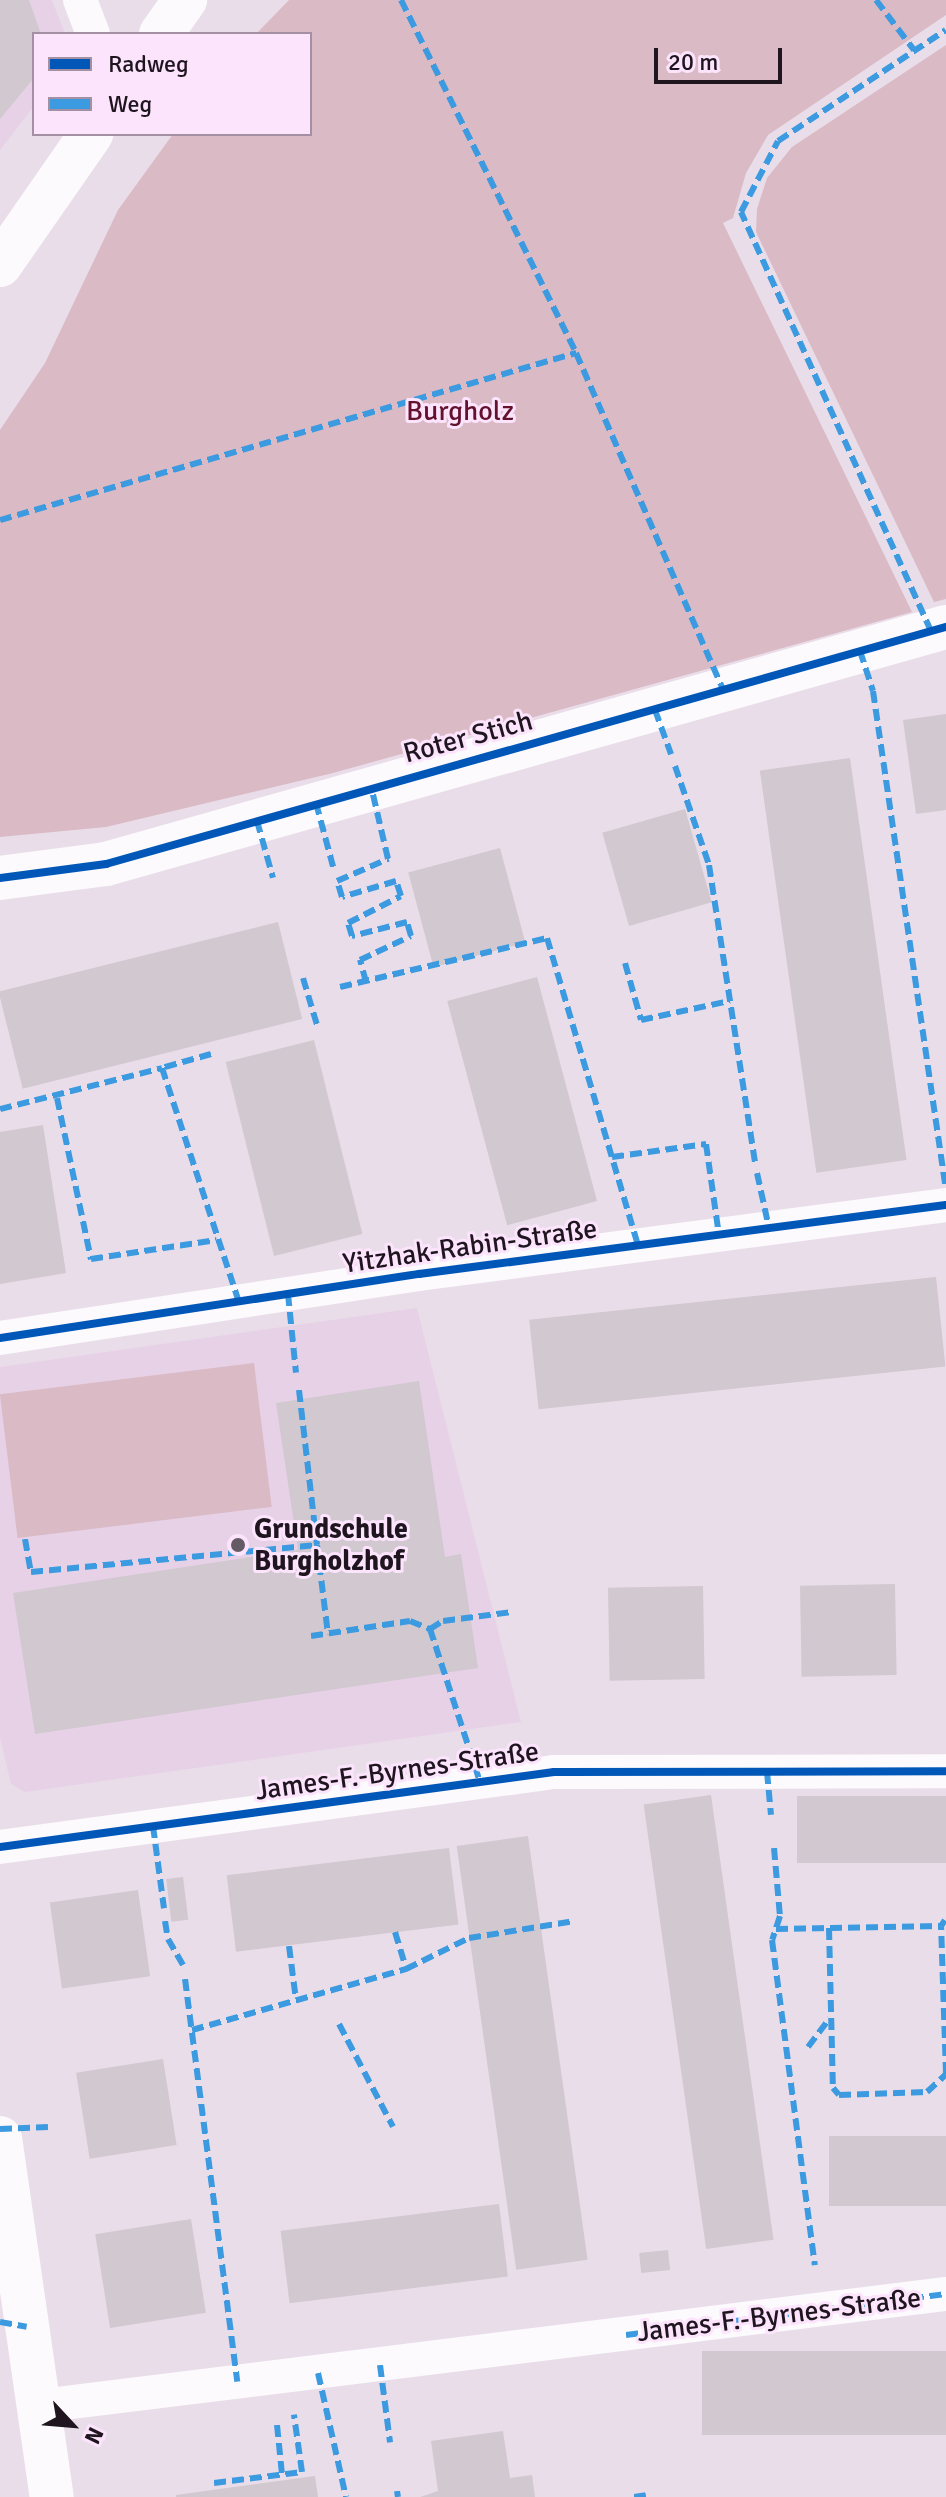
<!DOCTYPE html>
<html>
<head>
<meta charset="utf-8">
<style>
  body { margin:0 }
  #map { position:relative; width:946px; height:2497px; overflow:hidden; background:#e9dde9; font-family:Signika,sans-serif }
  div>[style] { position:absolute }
  .built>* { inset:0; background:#e7d1e7 }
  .green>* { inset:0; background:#dabac4; transform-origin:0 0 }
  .building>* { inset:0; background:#d2c8d0; transform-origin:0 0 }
  .street>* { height:34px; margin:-17px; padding:0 17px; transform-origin:17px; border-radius:17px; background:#fcfafc }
  .secondary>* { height:44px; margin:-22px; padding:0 22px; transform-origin:22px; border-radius:22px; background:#fcfafc }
  .quiet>* { height:6px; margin-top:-3px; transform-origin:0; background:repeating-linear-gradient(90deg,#3c9ae0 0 12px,transparent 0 18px) }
  .cycleway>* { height:8px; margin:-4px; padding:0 4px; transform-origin:4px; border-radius:4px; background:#0057b8 }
  .dots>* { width:22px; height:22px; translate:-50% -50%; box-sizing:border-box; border:4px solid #fce4fc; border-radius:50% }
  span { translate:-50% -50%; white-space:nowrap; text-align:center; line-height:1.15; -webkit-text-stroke:6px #fce4fc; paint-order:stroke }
  .park-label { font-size:28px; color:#63112c }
  .street-label { font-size:28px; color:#1e151e }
  .poi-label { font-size:28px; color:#1e151e; font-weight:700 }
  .left { translate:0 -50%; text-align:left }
  .legend { position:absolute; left:32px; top:32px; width:280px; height:104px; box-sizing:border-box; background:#fce4fc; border:2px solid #a391a3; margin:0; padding:10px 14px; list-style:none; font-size:24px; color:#1e151e }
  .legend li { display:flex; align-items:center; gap:16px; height:40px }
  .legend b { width:40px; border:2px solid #a391a3 }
  .north { position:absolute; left:32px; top:2385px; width:80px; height:80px; -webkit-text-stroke:6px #fce4fc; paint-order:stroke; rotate:116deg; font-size:22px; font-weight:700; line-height:32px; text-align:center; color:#1e151e }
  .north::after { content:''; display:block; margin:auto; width:28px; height:36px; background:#1e151e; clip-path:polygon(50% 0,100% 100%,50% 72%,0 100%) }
  .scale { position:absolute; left:654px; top:48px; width:128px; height:36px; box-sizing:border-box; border:4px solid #1e151e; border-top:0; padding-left:10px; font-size:24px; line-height:28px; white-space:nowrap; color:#1e151e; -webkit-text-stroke:6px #fce4fc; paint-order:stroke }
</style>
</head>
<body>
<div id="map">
  <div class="built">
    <div style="clip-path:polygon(0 0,52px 0,65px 34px,34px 34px,34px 106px,0 150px)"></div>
    <div style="clip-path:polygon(417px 1308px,521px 1722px,25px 1792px,11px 1784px,0 1738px,0 1367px)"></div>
  </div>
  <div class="green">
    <div style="clip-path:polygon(289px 0,946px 0,946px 15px,768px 135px,746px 173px,733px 218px,723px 223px,912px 612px,333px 773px,106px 827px,0 837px,0 430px,45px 363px,118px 210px,173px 134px,310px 134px,310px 34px,256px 34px)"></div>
    <div style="clip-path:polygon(946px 45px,946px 599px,934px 602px,756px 232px,757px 209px,767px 178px,792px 147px)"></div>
    <div style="left:254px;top:1363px;width:145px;height:256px;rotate:83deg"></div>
  </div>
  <div class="building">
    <div style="clip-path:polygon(0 0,29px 0,41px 34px,34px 34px,34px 78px,0 119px)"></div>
    <div style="clip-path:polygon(946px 714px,946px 810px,916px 814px,903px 720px)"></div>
    <div style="left:850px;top:758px;width:406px;height:91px;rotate:82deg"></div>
    <div style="left:685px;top:809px;width:97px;height:86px;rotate:74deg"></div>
    <div style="left:500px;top:848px;width:98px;height:95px;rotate:75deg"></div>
    <div style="left:278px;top:922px;width:100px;height:288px;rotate:76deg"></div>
    <div style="left:537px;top:977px;width:232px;height:93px;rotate:75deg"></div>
    <div style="left:314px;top:1040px;width:200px;height:91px;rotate:76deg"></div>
    <div style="clip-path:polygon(43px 1125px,66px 1273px,0 1284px,0 1132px)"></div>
    <div style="left:936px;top:1277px;width:90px;height:409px;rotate:84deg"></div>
    <div style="clip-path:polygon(419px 1381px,445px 1557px,461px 1554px,478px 1668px,35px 1734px,13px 1593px,298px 1550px,276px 1403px)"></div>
    <div style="left:895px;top:1584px;width:91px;height:95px;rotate:89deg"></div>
    <div style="left:703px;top:1586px;width:93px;height:95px;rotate:89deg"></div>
    <div style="left:711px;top:1795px;width:449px;height:68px;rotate:82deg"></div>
    <div style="left:946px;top:1796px;width:67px;height:149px;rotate:90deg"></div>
    <div style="left:528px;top:1836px;width:428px;height:72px;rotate:82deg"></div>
    <div style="left:449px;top:1848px;width:77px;height:224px;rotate:83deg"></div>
    <div style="left:183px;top:1877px;width:43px;height:17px;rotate:83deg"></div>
    <div style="left:138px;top:1890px;width:87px;height:89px;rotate:82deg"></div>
    <div style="left:163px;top:2059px;width:87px;height:88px;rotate:81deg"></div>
    <div style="left:946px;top:2136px;width:70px;height:117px;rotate:90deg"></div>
    <div style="left:499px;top:2204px;width:73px;height:220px;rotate:83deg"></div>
    <div style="left:191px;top:2219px;width:95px;height:97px;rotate:81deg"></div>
    <div style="left:668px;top:2250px;width:20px;height:29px;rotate:84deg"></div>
    <div style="left:946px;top:2351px;width:84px;height:244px;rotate:90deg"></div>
    <div style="clip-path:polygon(503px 2431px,510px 2478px,532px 2475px,535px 2497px,420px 2497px,438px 2491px,431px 2441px)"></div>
    <div style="clip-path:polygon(315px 2476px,318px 2497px,176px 2497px,176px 2495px)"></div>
  </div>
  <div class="street">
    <div style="left:80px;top:0;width:36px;rotate:69deg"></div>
    <div style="left:0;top:1338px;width:424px;rotate:-8.7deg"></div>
    <div style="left:419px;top:1274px;width:531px;rotate:-7.46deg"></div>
    <div style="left:0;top:1847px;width:559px;rotate:-7.71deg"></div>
    <div style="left:554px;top:1772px;width:392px;rotate:-0.1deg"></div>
    <div style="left:40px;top:2406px;width:913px;rotate:-7.05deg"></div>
  </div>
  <div class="secondary">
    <div style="left:161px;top:34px;width:42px;rotate:-54.8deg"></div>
    <div style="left:0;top:265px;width:160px;rotate:-55.2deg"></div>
    <div style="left:0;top:878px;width:107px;rotate:-7.5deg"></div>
    <div style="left:106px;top:864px;width:873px;rotate:-15.76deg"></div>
    <div style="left:0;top:2138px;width:363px;rotate:81.8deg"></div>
  </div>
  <div class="quiet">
    <div style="left:401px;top:0;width:394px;rotate:63.6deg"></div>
    <div style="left:576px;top:353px;width:369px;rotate:66.4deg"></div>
    <div style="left:876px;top:0;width:63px;rotate:52.8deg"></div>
    <div style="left:0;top:520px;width:600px;rotate:-16.17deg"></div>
    <div style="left:931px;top:631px;width:460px;rotate:-114.4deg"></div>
    <div style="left:741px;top:212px;width:80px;rotate:-62.5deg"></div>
    <div style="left:778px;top:141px;width:201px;rotate:-33.5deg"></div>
    <div style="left:860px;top:651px;width:42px;rotate:72deg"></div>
    <div style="left:873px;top:691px;width:504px;rotate:81.68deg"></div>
    <div style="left:655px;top:710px;width:47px;rotate:70deg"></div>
    <div style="left:675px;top:766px;width:105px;rotate:71deg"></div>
    <div style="left:709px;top:865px;width:301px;rotate:81.2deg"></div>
    <div style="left:316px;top:803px;width:69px;rotate:75deg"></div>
    <div style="left:257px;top:821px;width:59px;rotate:74.3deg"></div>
    <div style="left:625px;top:963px;width:59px;rotate:74.3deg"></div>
    <div style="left:641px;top:1020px;width:91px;rotate:-12.1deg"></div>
    <div style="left:303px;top:978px;width:49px;rotate:73.4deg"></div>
    <div style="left:366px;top:982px;width:23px;rotate:-105deg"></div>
    <div style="left:360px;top:960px;width:56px;rotate:-25.2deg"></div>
    <div style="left:411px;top:936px;width:15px;rotate:-106deg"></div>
    <div style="left:407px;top:922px;width:57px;rotate:165.7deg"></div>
    <div style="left:352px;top:936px;width:14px;rotate:-107deg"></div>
    <div style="left:348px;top:923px;width:59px;rotate:-27deg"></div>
    <div style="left:401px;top:896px;width:16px;rotate:-108deg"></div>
    <div style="left:396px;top:881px;width:56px;rotate:163.5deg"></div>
    <div style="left:342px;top:897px;width:17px;rotate:-107deg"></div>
    <div style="left:337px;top:881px;width:56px;rotate:-23.3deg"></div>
    <div style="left:388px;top:859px;width:75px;rotate:-103.1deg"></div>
    <div style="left:340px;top:987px;width:213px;rotate:-13.3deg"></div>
    <div style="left:547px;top:938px;width:321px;rotate:73.5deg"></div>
    <div style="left:211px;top:1054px;width:51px;rotate:164.1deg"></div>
    <div style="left:162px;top:1068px;width:246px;rotate:71.8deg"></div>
    <div style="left:57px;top:1098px;width:165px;rotate:78.1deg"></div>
    <div style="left:91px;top:1259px;width:127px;rotate:-8.6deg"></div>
    <div style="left:0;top:1109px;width:167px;rotate:-14.2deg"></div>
    <div style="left:612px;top:1157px;width:95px;rotate:-7.9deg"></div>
    <div style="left:706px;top:1144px;width:92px;rotate:81.9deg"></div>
    <div style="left:757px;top:1173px;width:56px;rotate:77.7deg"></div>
    <div style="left:288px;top:1294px;width:79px;rotate:84.2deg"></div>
    <div style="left:299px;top:1390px;width:156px;rotate:83.4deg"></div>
    <div style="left:25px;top:1539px;width:34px;rotate:80deg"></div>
    <div style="left:31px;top:1572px;width:287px;rotate:-5.4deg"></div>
    <div style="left:317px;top:1545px;width:90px;rotate:83deg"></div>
    <div style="left:430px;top:1629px;width:15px;rotate:-32deg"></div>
    <div style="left:443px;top:1621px;width:69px;rotate:-7.5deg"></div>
    <div style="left:311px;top:1636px;width:100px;rotate:-8.6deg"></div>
    <div style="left:410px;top:1621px;width:22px;rotate:22deg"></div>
    <div style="left:430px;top:1629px;width:161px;rotate:71.9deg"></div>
    <div style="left:767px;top:1772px;width:43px;rotate:84.7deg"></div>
    <div style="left:153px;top:1826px;width:83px;rotate:82.4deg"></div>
    <div style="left:774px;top:1848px;width:68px;rotate:85deg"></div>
    <div style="left:780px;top:1916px;width:25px;rotate:108deg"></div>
    <div style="left:772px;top:1940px;width:328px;rotate:82.5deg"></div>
    <div style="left:165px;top:1921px;width:18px;rotate:81deg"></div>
    <div style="left:168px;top:1939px;width:30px;rotate:60deg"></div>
    <div style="left:829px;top:1928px;width:160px;rotate:88.6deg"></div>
    <div style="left:833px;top:2088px;width:9px;rotate:49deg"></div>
    <div style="left:839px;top:2095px;width:88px;rotate:-2deg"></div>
    <div style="left:927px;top:2092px;width:26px;rotate:-43deg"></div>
    <div style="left:946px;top:2074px;width:148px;rotate:-91.9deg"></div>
    <div style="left:776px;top:1929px;width:165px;rotate:-1deg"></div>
    <div style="left:941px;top:1926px;width:7px;rotate:-56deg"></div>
    <div style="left:395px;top:1932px;width:39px;rotate:73deg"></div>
    <div style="left:289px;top:1946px;width:54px;rotate:82.6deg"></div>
    <div style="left:185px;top:1979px;width:406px;rotate:82.6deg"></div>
    <div style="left:339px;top:2024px;width:116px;rotate:62.3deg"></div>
    <div style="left:192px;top:2030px;width:223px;rotate:-15.9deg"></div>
    <div style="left:406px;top:1969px;width:70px;rotate:-26.2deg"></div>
    <div style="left:469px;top:1938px;width:107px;rotate:-9.1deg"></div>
    <div style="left:808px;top:2047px;width:36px;rotate:-53deg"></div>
    <div style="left:0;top:2129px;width:48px;rotate:-2.4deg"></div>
    <div style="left:0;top:2322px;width:27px;rotate:10deg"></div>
    <div style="left:626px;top:2335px;width:323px;rotate:-7.3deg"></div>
    <div style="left:380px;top:2365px;width:78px;rotate:82.6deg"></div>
    <div style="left:318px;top:2373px;width:127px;rotate:77.3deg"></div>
    <div style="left:277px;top:2425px;width:49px;rotate:84.2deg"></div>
    <div style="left:214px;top:2483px;width:89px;rotate:-7.1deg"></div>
    <div style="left:302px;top:2472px;width:58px;rotate:-98deg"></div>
    <div style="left:397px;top:2491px;width:6px;rotate:81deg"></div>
    <div style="left:634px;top:2497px;width:12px;rotate:-9deg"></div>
  </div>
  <div class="cycleway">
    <div style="left:0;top:878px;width:107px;rotate:-7.5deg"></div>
    <div style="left:106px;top:864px;width:873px;rotate:-15.76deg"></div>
    <div style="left:0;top:1338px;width:424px;rotate:-8.7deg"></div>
    <div style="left:419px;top:1274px;width:531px;rotate:-7.46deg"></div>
    <div style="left:0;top:1847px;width:559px;rotate:-7.71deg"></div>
    <div style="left:554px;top:1772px;width:392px;rotate:-0.1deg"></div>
  </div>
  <div class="dots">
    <div style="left:238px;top:1545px;background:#655b65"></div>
  </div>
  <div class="park-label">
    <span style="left:460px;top:411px">Burgholz</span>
  </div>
  <div class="street-label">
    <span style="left:468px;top:737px;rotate:-15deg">Roter Stich</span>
    <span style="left:470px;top:1246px;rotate:-8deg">Yitzhak-Rabin-Straße</span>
    <span style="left:397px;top:1771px;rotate:-8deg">James-F.-Byrnes-Straße</span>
    <span style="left:779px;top:2315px;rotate:-7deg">James-F.-Byrnes-Straße</span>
  </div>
  <div class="poi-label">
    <span class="left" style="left:254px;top:1545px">Grundschule<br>Burgholzhof</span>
  </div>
  <ul class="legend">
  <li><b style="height:10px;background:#0057b8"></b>Radweg</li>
  <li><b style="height:10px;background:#3c9ae0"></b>Weg</li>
  </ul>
  <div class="north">N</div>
  <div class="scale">20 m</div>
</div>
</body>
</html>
